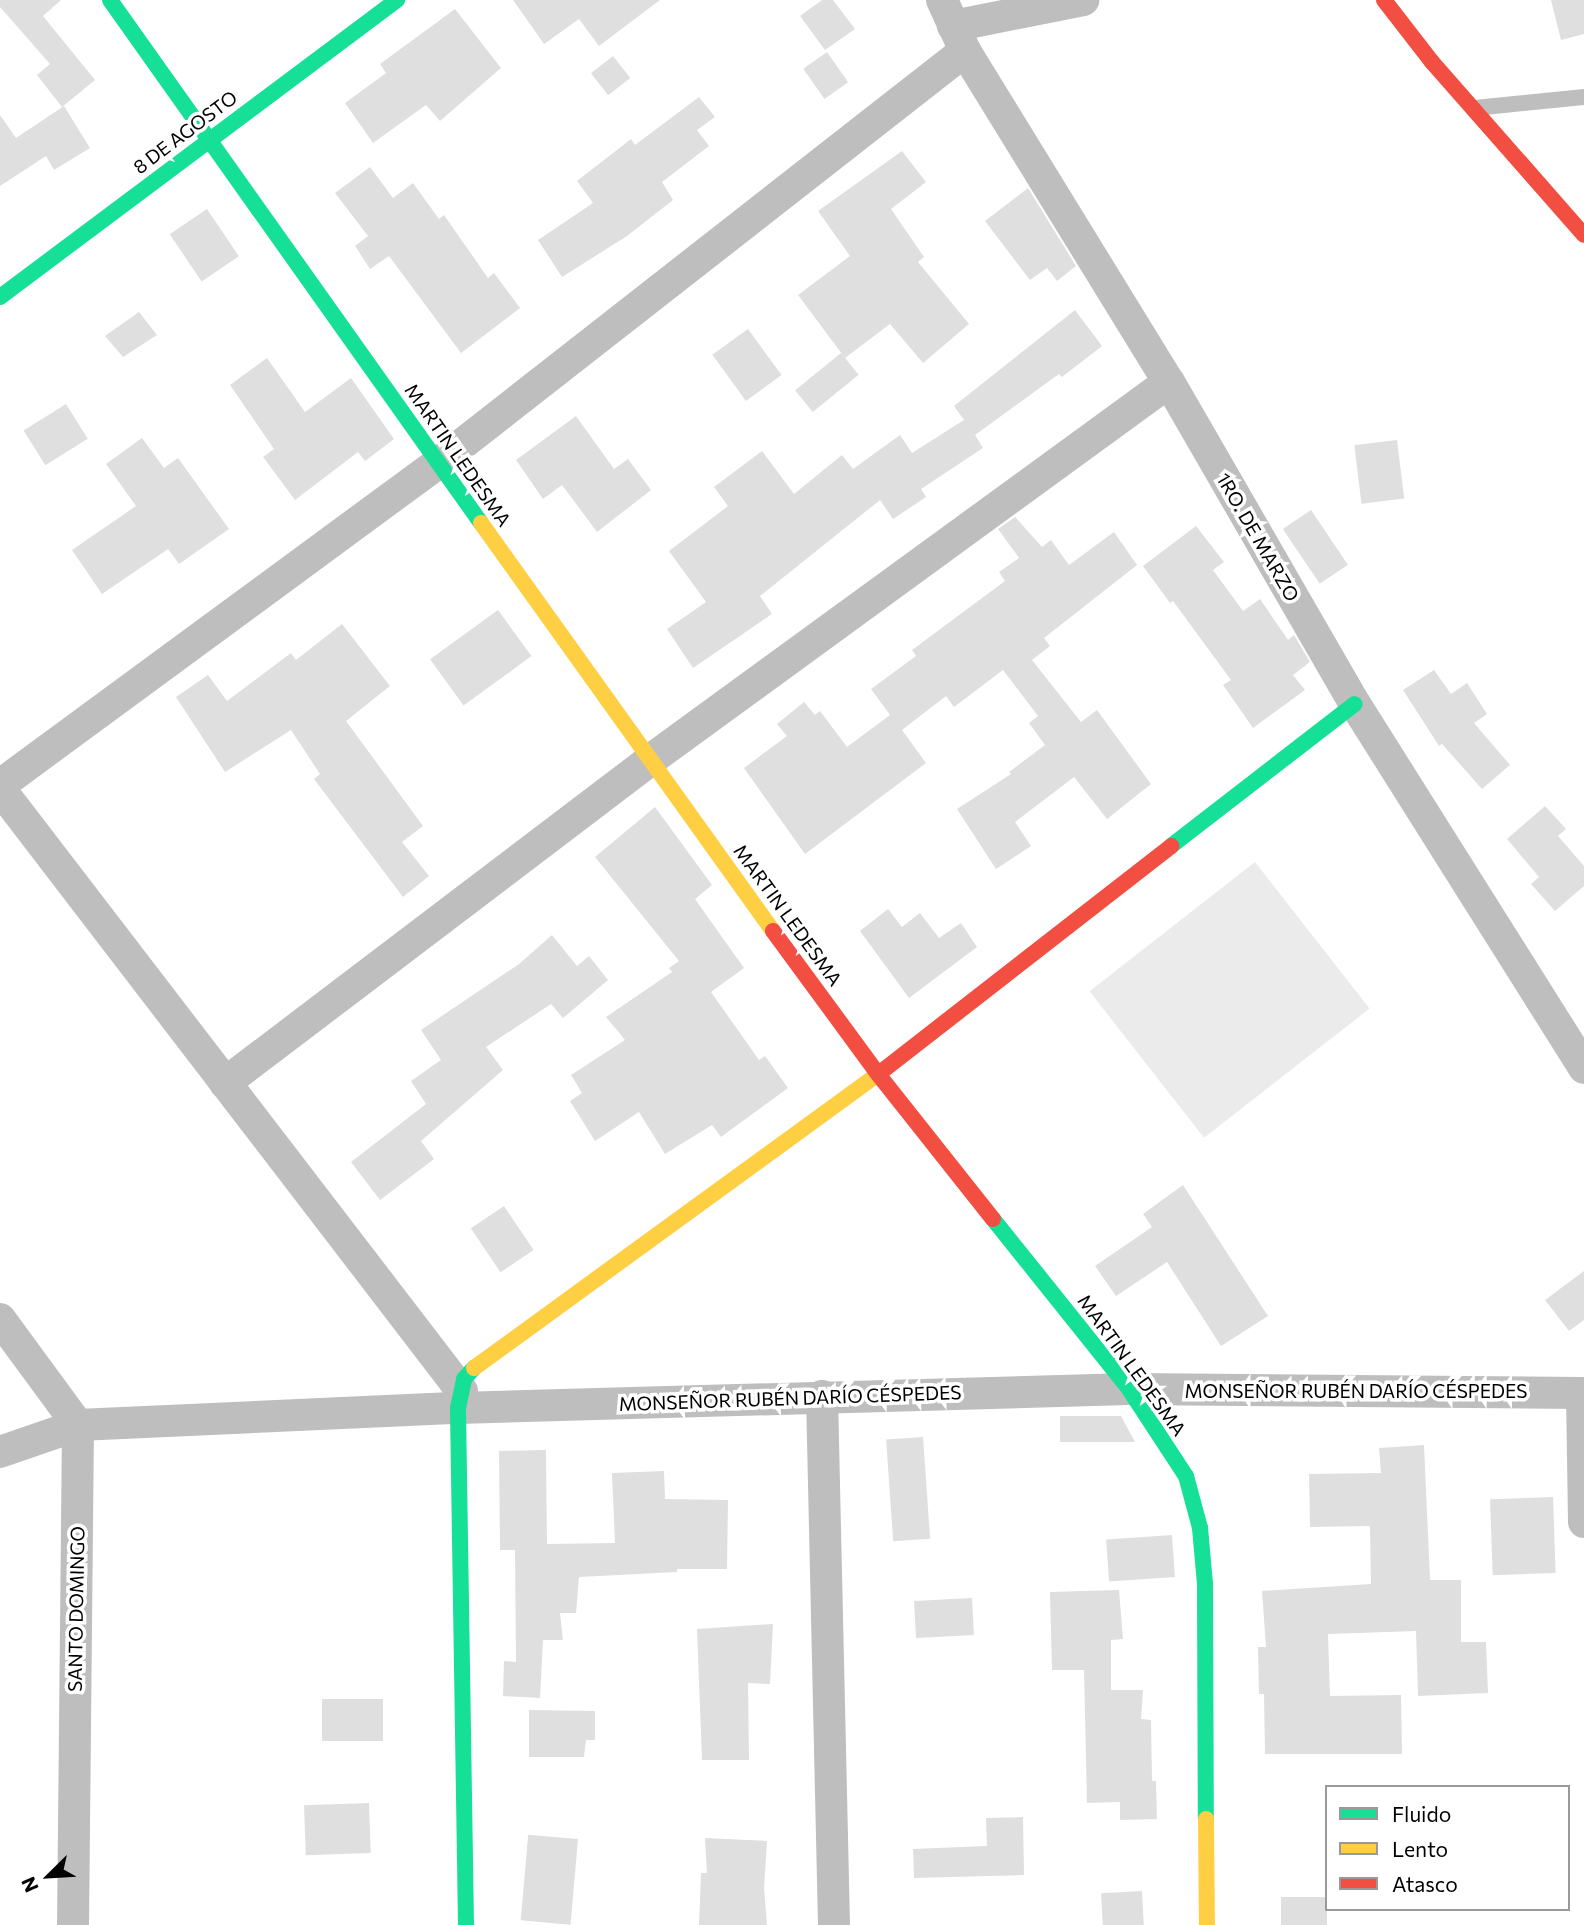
<!DOCTYPE html>
<html>
<head>
<meta charset="utf-8">
<style>
  body { margin:0 }
  #map { position:relative; width:1584px; height:1925px; overflow:hidden; background:#fff; font-family:Commissioner,sans-serif }
  div>[style] { position:absolute }
  .green>* { inset:0; background:#ebebeb; transform-origin:0 0 }
  .building>* { inset:0; background:#dfdfdf; transform-origin:0 0 }
  .lane>* { height:16px; margin:-8px; padding:0 8px; transform-origin:8px; border-radius:8px; background:#bebebe }
  .street>* { height:32px; margin:-16px; padding:0 16px; transform-origin:16px; border-radius:16px; background:#bebebe }
  .fast>* { height:16px; margin:-8px; padding:0 8px; transform-origin:8px; border-radius:8px; background:#16e098 }
  .slow>* { height:16px; margin:-8px; padding:0 8px; transform-origin:8px; border-radius:8px; background:#ffcf43 }
  .jam>* { height:16px; margin:-8px; padding:0 8px; transform-origin:8px; border-radius:8px; background:#f24e42 }
  span { translate:-50% -50%; white-space:nowrap; text-align:center; line-height:1.15; -webkit-text-stroke:7px #fff; paint-order:stroke }
  .street-label { font-size:19px; color:#000 }
  .legend { position:absolute; left:1325px; top:1785px; width:245px; height:126px; box-sizing:border-box; background:#fff; border:2px solid #999; margin:0; padding:9px 12px; list-style:none; font-size:21px; color:#000 }
  .legend li { display:flex; align-items:center; gap:14px; height:35px }
  .legend b { width:35px; border:2px solid #999 }
  .north { position:absolute; left:14px; top:1841px; width:70px; height:70px; -webkit-text-stroke:5px #fff; paint-order:stroke; rotate:246deg; font-size:19px; font-weight:700; line-height:28px; text-align:center; color:#000 }
  .north::after { content:''; display:block; margin:auto; width:24px; height:32px; background:#000; clip-path:polygon(50% 0,100% 100%,50% 72%,0 100%) }
</style>
</head>
<body>
<div id="map">
  <div class="green">
    <div style="left:1255px;top:862px;width:186px;height:210px;rotate:52deg"></div>
  </div>
  <div class="building">
    <div style="clip-path:polygon(0 0,61px 0,43px 16px,95px 80px,62px 107px,37px 75px,50px 64px,0 7px)"></div>
    <div style="clip-path:polygon(513px 0,660px 0,599px 46px,579px 19px,544px 44px)"></div>
    <div style="clip-path:polygon(822px 0,833px 0,855px 29px,825px 50px,800px 16px)"></div>
    <div style="clip-path:polygon(1551px 0,1584px 0,1584px 34px,1561px 40px)"></div>
    <div style="clip-path:polygon(455px 9px,501px 68px,440px 121px,426px 105px,373px 143px,345px 103px,386px 73px,380px 64px)"></div>
    <div style="left:827px;top:52px;width:37px;height:29px;rotate:55deg"></div>
    <div style="left:613px;top:56px;width:28px;height:28px;rotate:52deg"></div>
    <div style="clip-path:polygon(699px 97px,715px 117px,697px 130px,709px 146px,662px 182px,673px 200px,627px 236px,562px 277px,538px 240px,593px 203px,577px 181px,631px 139px,635px 145px)"></div>
    <div style="clip-path:polygon(64px 106px,90px 148px,54px 170px,46px 156px,0 186px,0 115px,16px 138px)"></div>
    <div style="clip-path:polygon(902px 151px,926px 182px,891px 209px,924px 257px,918px 262px,969px 324px,923px 363px,890px 324px,845px 358px,798px 295px,850px 256px,818px 211px)"></div>
    <div style="clip-path:polygon(370px 167px,393px 198px,413px 183px,439px 219px,444px 215px,488px 278px,494px 273px,520px 308px,461px 353px,389px 256px,370px 269px,355px 246px,368px 236px,335px 193px)"></div>
    <div style="clip-path:polygon(1028px 188px,1076px 266px,1057px 281px,1047px 268px,1030px 280px,985px 221px)"></div>
    <div style="left:207px;top:209px;width:57px;height:45px;rotate:56deg"></div>
    <div style="clip-path:polygon(1075px 310px,1102px 346px,1062px 377px,1059px 374px,975px 435px,983px 448px,921px 489px,926px 497px,893px 519px,880px 500px,760px 596px,772px 614px,693px 668px,667px 629px,706px 602px,669px 551px,728px 506px,714px 487px,762px 451px,794px 494px,842px 455px,853px 469px,900px 435px,912px 453px,964px 420px,954px 406px)"></div>
    <div style="clip-path:polygon(139px 312px,157px 335px,123px 357px,105px 336px)"></div>
    <div style="left:748px;top:329px;width:57px;height:44px;rotate:54deg"></div>
    <div style="left:841px;top:353px;width:28px;height:59px;rotate:51deg"></div>
    <div style="clip-path:polygon(267px 358px,305px 412px,351px 378px,394px 439px,365px 461px,358px 452px,295px 500px,263px 457px,274px 449px,230px 385px)"></div>
    <div style="left:66px;top:404px;width:41px;height:50px;rotate:58deg"></div>
    <div style="clip-path:polygon(576px 416px,614px 469px,628px 459px,651px 490px,597px 532px,562px 485px,543px 499px,516px 460px)"></div>
    <div style="clip-path:polygon(142px 438px,164px 468px,178px 458px,229px 529px,179px 564px,168px 549px,102px 594px,72px 550px,136px 506px,106px 464px)"></div>
    <div style="left:1397px;top:440px;width:59px;height:43px;rotate:83deg"></div>
    <div style="left:1311px;top:510px;width:66px;height:34px;rotate:56deg"></div>
    <div style="clip-path:polygon(1015px 517px,1042px 547px,1051px 540px,1069px 565px,1114px 532px,1137px 565px,1044px 638px,1050px 646px,1032px 660px,1081px 722px,1097px 710px,1151px 784px,1107px 819px,1074px 777px,1015px 822px,1031px 846px,996px 869px,957px 809px,1011px 774px,1009px 772px,1045px 745px,1029px 723px,1038px 716px,1003px 670px,954px 707px,946px 696px,902px 730px,926px 763px,805px 854px,744px 768px,787px 736px,777px 724px,804px 702px,815px 715px,820px 711px,847px 747px,890px 715px,871px 689px,916px 656px,912px 650px,1005px 581px,999px 572px,1019px 558px,998px 529px)"></div>
    <div style="clip-path:polygon(1196px 526px,1224px 562px,1213px 570px,1243px 611px,1260px 599px,1288px 640px,1294px 635px,1310px 662px,1293px 675px,1305px 690px,1253px 728px,1223px 685px,1231px 680px,1173px 601px,1170px 603px,1143px 566px)"></div>
    <div style="left:498px;top:610px;width:57px;height:84px;rotate:54deg"></div>
    <div style="clip-path:polygon(342px 624px,390px 686px,346px 721px,423px 826px,402px 842px,429px 876px,403px 897px,314px 779px,320px 774px,291px 730px,225px 772px,176px 697px,208px 675px,227px 701px,291px 653px,296px 660px)"></div>
    <div style="clip-path:polygon(1434px 670px,1451px 694px,1467px 683px,1487px 714px,1474px 723px,1510px 765px,1482px 789px,1442px 744px,1439px 746px,1403px 690px)"></div>
    <div style="clip-path:polygon(1545px 806px,1566px 829px,1558px 836px,1584px 866px,1584px 886px,1555px 911px,1531px 884px,1539px 877px,1507px 839px)"></div>
    <div style="clip-path:polygon(655px 807px,712px 885px,695px 899px,744px 968px,711px 992px,759px 1060px,765px 1056px,788px 1088px,721px 1137px,712px 1125px,665px 1154px,639px 1112px,595px 1141px,570px 1101px,582px 1093px,571px 1075px,625px 1040px,606px 1017px,672px 972px,669px 968px,679px 961px,595px 857px)"></div>
    <div style="clip-path:polygon(888px 909px,902px 927px,920px 913px,939px 938px,961px 923px,977px 947px,909px 998px,860px 931px)"></div>
    <div style="clip-path:polygon(552px 935px,577px 966px,589px 956px,608px 980px,563px 1018px,551px 1004px,486px 1047px,503px 1070px,421px 1141px,434px 1159px,380px 1200px,351px 1162px,426px 1104px,411px 1081px,441px 1060px,421px 1030px,519px 964px)"></div>
    <div style="clip-path:polygon(1183px 1185px,1268px 1316px,1221px 1346px,1167px 1262px,1116px 1296px,1095px 1266px,1152px 1227px,1143px 1214px)"></div>
    <div style="left:504px;top:1206px;width:53px;height:40px;rotate:56deg"></div>
    <div style="clip-path:polygon(1584px 1271px,1584px 1320px,1569px 1331px,1545px 1300px)"></div>
    <div style="clip-path:polygon(1060px 1416px,1121px 1416px,1135px 1442px,1060px 1442px)"></div>
    <div style="left:923px;top:1437px;width:102px;height:37px;rotate:86deg"></div>
    <div style="clip-path:polygon(1424px 1445px,1430px 1580px,1461px 1580px,1461px 1642px,1486px 1642px,1488px 1693px,1418px 1696px,1416px 1631px,1328px 1634px,1330px 1696px,1401px 1695px,1402px 1754px,1265px 1754px,1264px 1694px,1259px 1694px,1258px 1647px,1266px 1647px,1262px 1591px,1371px 1584px,1370px 1526px,1310px 1527px,1309px 1474px,1381px 1473px,1379px 1448px)"></div>
    <div style="clip-path:polygon(546px 1450px,547px 1544px,615px 1543px,612px 1473px,664px 1471px,665px 1499px,728px 1500px,727px 1569px,677px 1569px,677px 1572px,579px 1577px,576px 1613px,560px 1613px,563px 1640px,543px 1640px,540px 1698px,503px 1696px,504px 1661px,516px 1662px,515px 1550px,500px 1550px,499px 1451px)"></div>
    <div style="left:1553px;top:1497px;width:76px;height:63px;rotate:88deg"></div>
    <div style="left:1172px;top:1535px;width:42px;height:66px;rotate:86deg"></div>
    <div style="clip-path:polygon(1119px 1590px,1123px 1639px,1111px 1640px,1111px 1690px,1143px 1690px,1141px 1719px,1151px 1720px,1152px 1781px,1156px 1781px,1157px 1819px,1120px 1820px,1120px 1802px,1087px 1803px,1084px 1670px,1052px 1670px,1050px 1592px)"></div>
    <div style="left:972px;top:1598px;width:37px;height:58px;rotate:87deg"></div>
    <div style="clip-path:polygon(773px 1624px,770px 1684px,748px 1683px,749px 1760px,702px 1760px,697px 1629px)"></div>
    <div style="left:383px;top:1699px;width:42px;height:61px;rotate:90deg"></div>
    <div style="clip-path:polygon(529px 1710px,595px 1711px,595px 1740px,586px 1740px,584px 1757px,529px 1757px)"></div>
    <div style="left:369px;top:1803px;width:50px;height:65px;rotate:88deg"></div>
    <div style="clip-path:polygon(1023px 1817px,1024px 1875px,914px 1878px,913px 1849px,987px 1846px,986px 1818px)"></div>
    <div style="clip-path:polygon(705px 1838px,767px 1841px,764px 1888px,767px 1925px,699px 1925px,701px 1873px,707px 1873px)"></div>
    <div style="left:578px;top:1839px;width:86px;height:50px;rotate:95deg"></div>
    <div style="left:1142px;top:1891px;width:34px;height:41px;rotate:87deg"></div>
    <div style="left:1327px;top:1897px;width:28px;height:46px;rotate:90deg"></div>
  </div>
  <div class="lane">
    <div style="left:1475px;top:108px;width:110px;rotate:-5.8deg"></div>
  </div>
  <div class="street">
    <div style="left:942px;top:0;width:56px;rotate:65.7deg"></div>
    <div style="left:965px;top:51px;width:389px;rotate:58.4deg"></div>
    <div style="left:1169px;top:382px;width:372px;rotate:60deg"></div>
    <div style="left:1355px;top:704px;width:430px;rotate:57.8deg"></div>
    <div style="left:953px;top:26px;width:133px;rotate:-11.3deg"></div>
    <div style="left:0;top:785px;width:544px;rotate:-36.32deg"></div>
    <div style="left:438px;top:463px;width:669px;rotate:-38.02deg"></div>
    <div style="left:0;top:789px;width:759px;rotate:52.5deg"></div>
    <div style="left:225px;top:1083px;width:532px;rotate:-37.21deg"></div>
    <div style="left:649px;top:761px;width:643px;rotate:-36.09deg"></div>
    <div style="left:0;top:1319px;width:132px;rotate:53.7deg"></div>
    <div style="left:78px;top:1425px;width:500px;rotate:90.57deg"></div>
    <div style="left:1582px;top:1393px;width:129px;rotate:89.1deg"></div>
    <div style="left:822px;top:1396px;width:529px;rotate:88.7deg"></div>
    <div style="left:0;top:1452px;width:83px;rotate:-19.1deg"></div>
    <div style="left:78px;top:1425px;width:380px;rotate:-2.6deg"></div>
    <div style="left:458px;top:1408px;width:671px;rotate:-1.62deg"></div>
    <div style="left:1129px;top:1389px;width:455px;rotate:0.5deg"></div>
  </div>
  <div class="fast">
    <div style="left:110px;top:0;width:641px;rotate:54.65deg"></div>
    <div style="left:0;top:297px;width:496px;rotate:-36.8deg"></div>
    <div style="left:1171px;top:846px;width:232px;rotate:-37.7deg"></div>
    <div style="left:993px;top:1219px;width:218px;rotate:51.3deg"></div>
    <div style="left:1129px;top:1389px;width:104px;rotate:56.8deg"></div>
    <div style="left:1186px;top:1476px;width:54px;rotate:74.9deg"></div>
    <div style="left:1200px;top:1528px;width:56px;rotate:84.9deg"></div>
    <div style="left:1205px;top:1584px;width:235px;rotate:89.8deg"></div>
    <div style="left:466px;top:1925px;width:517px;rotate:-90.89deg"></div>
    <div style="left:458px;top:1408px;width:30px;rotate:-78deg"></div>
    <div style="left:464px;top:1379px;width:15px;rotate:-48deg"></div>
  </div>
  <div class="slow">
    <div style="left:481px;top:523px;width:502px;rotate:54.41deg"></div>
    <div style="left:474px;top:1368px;width:503px;rotate:-36.03deg"></div>
    <div style="left:1206px;top:1819px;width:106px;rotate:89.5deg"></div>
  </div>
  <div class="jam">
    <div style="left:1384px;top:0;width:78px;rotate:52.3deg"></div>
    <div style="left:1432px;top:62px;width:230px;rotate:48.7deg"></div>
    <div style="left:773px;top:931px;width:177px;rotate:53.7deg"></div>
    <div style="left:878px;top:1074px;width:185px;rotate:51.6deg"></div>
    <div style="left:881px;top:1072px;width:368px;rotate:-37.9deg"></div>
  </div>
  <div class="street-label">
    <span style="left:185px;top:132px;rotate:-37deg">8 DE AGOSTO</span>
    <span style="left:458px;top:455px;rotate:55deg">MARTIN LEDESMA</span>
    <span style="left:1258px;top:537px;rotate:60deg">1RO. DE MARZO</span>
    <span style="left:788px;top:915px;rotate:54deg">MARTIN LEDESMA</span>
    <span style="left:1132px;top:1365px;rotate:54deg">MARTIN LEDESMA</span>
    <span style="left:1356px;top:1391px">MONSEÑOR RUBÉN DARÍO CÉSPEDES</span>
    <span style="left:790px;top:1398px;rotate:-2deg">MONSEÑOR RUBÉN DARÍO CÉSPEDES</span>
    <span style="left:76px;top:1609px;rotate:-89deg">SANTO DOMINGO</span>
  </div>
  <ul class="legend">
  <li><b style="height:9px;background:#16e098"></b>Fluido</li>
  <li><b style="height:9px;background:#ffcf43"></b>Lento</li>
  <li><b style="height:9px;background:#f24e42"></b>Atasco</li>
  </ul>
  <div class="north">N</div>
</div>
</body>
</html>
